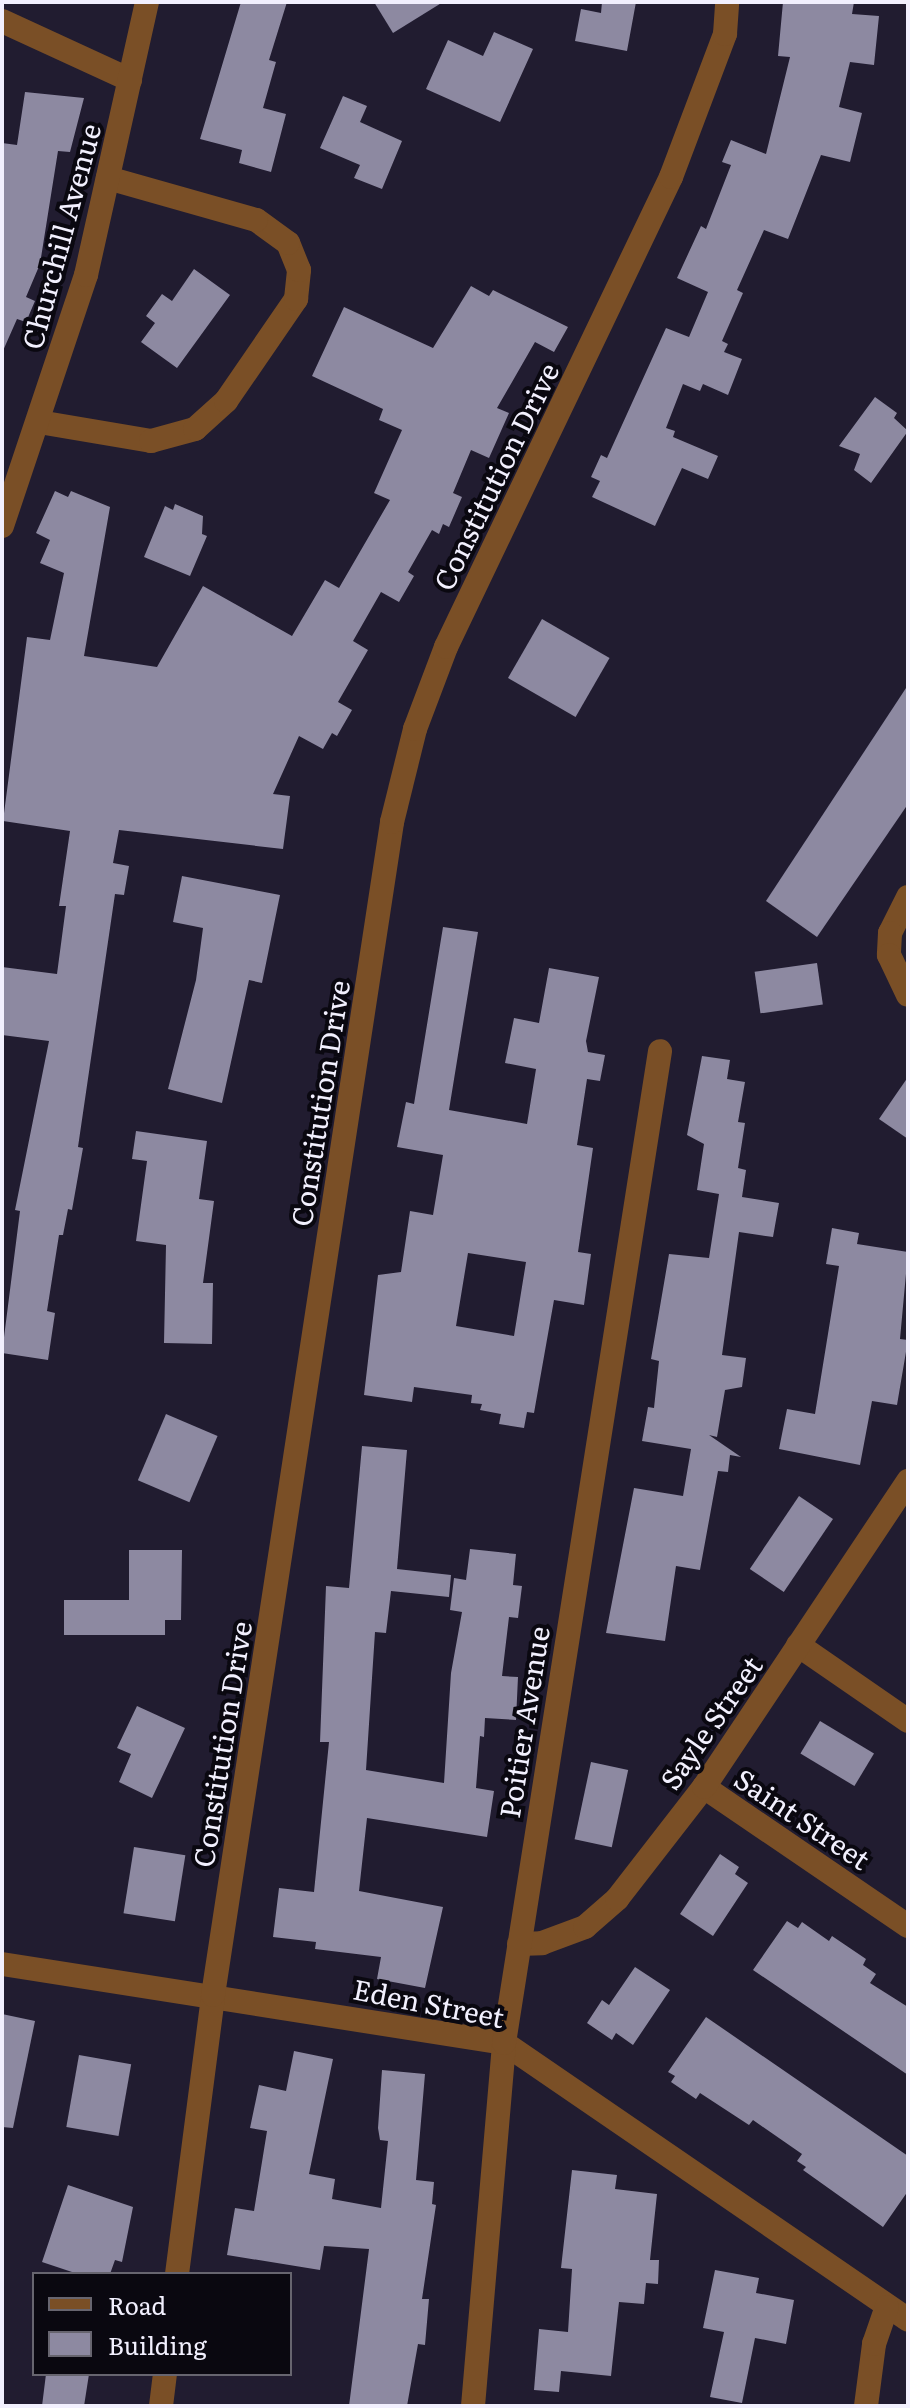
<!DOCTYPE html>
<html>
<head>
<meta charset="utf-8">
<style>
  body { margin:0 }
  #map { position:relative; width:910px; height:2408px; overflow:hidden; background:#211c30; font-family:Literata,serif }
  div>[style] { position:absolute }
  .building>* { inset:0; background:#8d89a1; transform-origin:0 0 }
  .street>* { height:24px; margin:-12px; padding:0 12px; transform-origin:12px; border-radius:12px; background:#7a4f26 }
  span { translate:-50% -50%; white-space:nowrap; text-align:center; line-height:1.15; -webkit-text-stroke:8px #0a0810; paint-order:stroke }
  .street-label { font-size:28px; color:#f2f0fe }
  .frame { position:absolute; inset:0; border:4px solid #f2f0fe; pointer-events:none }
  .legend { position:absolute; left:32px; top:2272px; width:260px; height:104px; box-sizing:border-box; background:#0a0810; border:2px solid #67656f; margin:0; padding:10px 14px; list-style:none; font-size:24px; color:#f2f0fe }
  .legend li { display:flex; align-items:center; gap:16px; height:40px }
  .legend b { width:40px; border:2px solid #67656f }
</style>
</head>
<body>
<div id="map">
  <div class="building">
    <div style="clip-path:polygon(241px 2px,287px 2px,269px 60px,276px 62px,263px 108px,286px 114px,271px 172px,239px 163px,242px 150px,200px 139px)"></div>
    <div style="clip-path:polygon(374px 2px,443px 2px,393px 33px)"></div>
    <div style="clip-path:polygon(602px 2px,636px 2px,627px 51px,575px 41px,581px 9px,601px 13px)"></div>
    <div style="clip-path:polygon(783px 2px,854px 2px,852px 14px,879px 16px,874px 65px,850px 62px,839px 107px,862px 113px,850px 162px,821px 155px,788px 239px,764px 230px,737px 290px,743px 293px,722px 341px,728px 344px,724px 352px,742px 359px,728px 395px,703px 384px,700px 391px,683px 384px,666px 428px,675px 431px,673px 437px,718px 456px,708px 479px,682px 468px,655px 526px,592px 497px,600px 481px,591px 477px,601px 455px,607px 458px,666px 328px,689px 337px,708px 292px,677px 278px,701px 226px,706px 229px,731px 165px,722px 162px,731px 140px,766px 154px,790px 57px,778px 56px)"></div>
    <div style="clip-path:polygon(494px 32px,533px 49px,500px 122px,426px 89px,448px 40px,483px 56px)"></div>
    <div style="clip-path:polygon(25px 92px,84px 98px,70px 152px,58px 151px,40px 264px,26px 297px,35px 301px,26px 322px,17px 319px,2px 353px,2px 143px,17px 145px)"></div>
    <div style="clip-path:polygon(343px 96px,367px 106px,360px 122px,402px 141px,382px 189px,354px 178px,360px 165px,320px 148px)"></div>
    <div style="clip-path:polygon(194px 269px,230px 295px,177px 368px,141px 342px,155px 323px,146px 316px,162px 294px,172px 301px)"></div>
    <div style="clip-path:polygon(471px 286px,489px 296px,493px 290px,568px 327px,554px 352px,535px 342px,497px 408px,509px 413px,489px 458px,471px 450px,453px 493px,462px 497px,449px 527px,443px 524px,439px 534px,432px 530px,408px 572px,414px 576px,399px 602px,381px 592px,353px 641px,368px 650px,338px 702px,352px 710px,337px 736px,332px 733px,323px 749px,299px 736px,273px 794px,290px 796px,283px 849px,119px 830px,113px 863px,129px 866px,124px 895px,115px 894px,78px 1147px,83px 1148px,72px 1210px,68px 1209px,63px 1235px,59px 1235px,47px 1311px,55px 1313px,48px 1360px,2px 1353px,20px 1211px,15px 1210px,49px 1041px,2px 1035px,2px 967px,57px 974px,66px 906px,59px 906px,70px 831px,3px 821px,27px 637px,50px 640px,64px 573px,40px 563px,50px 540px,36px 533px,55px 491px,68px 497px,71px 491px,110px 507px,84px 656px,157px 667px,203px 586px,292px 636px,325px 580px,339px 588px,390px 500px,374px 493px,402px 430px,379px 420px,383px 409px,312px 376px,344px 307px,433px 348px)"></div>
    <div style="clip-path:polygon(875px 397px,897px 413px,894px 418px,908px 431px,871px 483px,854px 470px,860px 454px,839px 446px)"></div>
    <div style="clip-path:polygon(175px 504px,203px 516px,202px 534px,207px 536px,190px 576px,144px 557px,165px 506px,173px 510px)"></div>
    <div style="left:542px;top:619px;width:78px;height:68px;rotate:30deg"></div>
    <div style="clip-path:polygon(908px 685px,908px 804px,817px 937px,766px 901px)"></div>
    <div style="clip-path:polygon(182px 876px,280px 895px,262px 983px,249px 980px,222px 1103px,168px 1089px,196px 980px,203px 928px,173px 922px)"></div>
    <div style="clip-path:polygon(evenodd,443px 927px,478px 932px,449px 1110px,527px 1124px,536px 1069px,505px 1063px,514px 1018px,539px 1023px,549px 968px,599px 977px,586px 1041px,588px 1052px,605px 1055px,600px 1081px,587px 1079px,577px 1145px,593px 1148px,578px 1252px,591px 1254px,584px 1305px,554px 1300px,534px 1413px,527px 1412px,524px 1428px,499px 1424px,501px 1414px,480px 1410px,482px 1404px,471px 1403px,472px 1395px,414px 1387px,412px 1402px,364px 1395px,378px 1275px,401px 1272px,410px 1211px,433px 1215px,443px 1155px,397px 1147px,406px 1102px,414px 1104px,443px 927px,468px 1253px,526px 1262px,514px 1336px,456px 1326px,468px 1253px)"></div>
    <div style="left:817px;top:963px;width:42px;height:63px;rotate:82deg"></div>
    <div style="clip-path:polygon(702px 1056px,730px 1060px,727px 1079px,745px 1082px,738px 1122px,745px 1123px,738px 1168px,746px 1170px,742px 1197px,779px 1203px,773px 1237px,739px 1232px,722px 1355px,746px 1358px,742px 1387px,725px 1390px,717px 1437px,709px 1435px,741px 1457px,730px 1455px,728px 1472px,718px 1471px,700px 1570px,676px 1566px,665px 1641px,606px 1633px,634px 1488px,683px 1496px,691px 1449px,642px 1441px,648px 1407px,654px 1408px,659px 1361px,651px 1359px,669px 1254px,709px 1258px,719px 1194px,697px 1190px,704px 1144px,687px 1135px)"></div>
    <div style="clip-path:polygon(908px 1077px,908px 1139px,879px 1119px)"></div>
    <div style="clip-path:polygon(136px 1131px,207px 1141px,199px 1199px,214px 1201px,203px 1283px,213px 1283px,212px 1344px,164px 1343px,166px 1245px,136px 1241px,147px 1161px,132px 1159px)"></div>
    <div style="clip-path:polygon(832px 1228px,859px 1233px,857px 1244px,908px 1252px,900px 1339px,908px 1340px,897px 1405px,872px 1401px,860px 1465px,779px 1449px,787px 1409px,815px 1414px,839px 1266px,826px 1264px)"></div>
    <div style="left:166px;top:1414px;width:56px;height:72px;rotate:23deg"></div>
    <div style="clip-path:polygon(362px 1446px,407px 1450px,397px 1569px,451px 1575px,449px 1597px,391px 1591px,386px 1633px,375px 1632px,366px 1770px,444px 1783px,451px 1673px,462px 1612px,450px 1610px,454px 1578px,466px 1580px,470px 1549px,516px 1554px,513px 1585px,522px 1586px,518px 1618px,509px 1617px,502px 1676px,518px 1677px,516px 1720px,485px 1718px,484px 1737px,480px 1736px,476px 1788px,494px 1791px,487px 1837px,367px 1818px,359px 1891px,443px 1907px,425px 1988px,377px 1979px,381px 1957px,315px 1949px,316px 1942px,273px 1937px,279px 1888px,314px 1892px,329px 1742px,320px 1742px,326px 1586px,349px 1588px)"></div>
    <div style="left:799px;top:1496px;width:41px;height:88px;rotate:34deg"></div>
    <div style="clip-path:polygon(129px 1550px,182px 1550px,181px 1620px,165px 1620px,165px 1635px,64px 1635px,64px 1600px,129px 1600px)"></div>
    <div style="clip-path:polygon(137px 1706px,185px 1728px,152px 1798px,119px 1782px,131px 1754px,117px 1748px)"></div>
    <div style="left:820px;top:1721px;width:63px;height:38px;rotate:31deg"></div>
    <div style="left:591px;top:1762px;width:38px;height:79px;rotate:12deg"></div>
    <div style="left:134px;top:1847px;width:52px;height:67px;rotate:9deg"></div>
    <div style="clip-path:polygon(720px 1854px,739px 1867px,735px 1874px,748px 1883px,713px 1936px,680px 1914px)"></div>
    <div style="clip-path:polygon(787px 1921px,798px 1928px,802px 1922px,829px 1941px,832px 1936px,866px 1959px,863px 1965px,876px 1974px,870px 1983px,908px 2007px,908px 2075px,753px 1970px)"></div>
    <div style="clip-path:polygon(635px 1967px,670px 1990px,633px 2045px,616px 2033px,612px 2040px,587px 2023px,602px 2000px,609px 2005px)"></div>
    <div style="clip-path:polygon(2px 2014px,35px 2021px,13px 2128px,2px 2127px)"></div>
    <div style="clip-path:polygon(706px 2017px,908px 2156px,908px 2191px,883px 2227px,803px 2170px,806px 2167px,797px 2161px,802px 2154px,753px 2120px,749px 2125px,700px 2093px,696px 2099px,671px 2082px,675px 2076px,668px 2072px)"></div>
    <div style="clip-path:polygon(294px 2051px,333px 2059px,309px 2174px,335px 2179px,332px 2199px,381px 2208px,388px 2141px,380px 2140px,378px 2128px,382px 2070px,425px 2074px,416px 2180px,434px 2182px,432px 2204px,436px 2205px,422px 2299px,429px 2299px,425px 2345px,418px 2344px,407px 2406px,349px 2406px,369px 2249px,324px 2246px,320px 2270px,227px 2255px,235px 2208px,254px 2211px,267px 2131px,250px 2128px,259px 2085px,286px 2091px)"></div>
    <div style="left:79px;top:2055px;width:53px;height:73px;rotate:10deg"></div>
    <div style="clip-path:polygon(572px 2170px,617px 2175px,615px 2189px,657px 2194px,650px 2260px,659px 2260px,658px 2284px,646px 2283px,644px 2304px,619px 2302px,611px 2376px,561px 2371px,559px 2392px,534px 2390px,539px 2329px,568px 2332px,572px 2269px,561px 2268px)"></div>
    <div style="clip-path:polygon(68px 2185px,133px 2207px,122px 2262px,115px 2260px,110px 2274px,78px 2274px,42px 2262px)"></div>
    <div style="clip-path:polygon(715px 2270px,759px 2278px,756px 2293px,794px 2300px,786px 2344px,755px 2338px,742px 2403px,710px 2397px,724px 2332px,703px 2328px)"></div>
    <div style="clip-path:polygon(46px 2374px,89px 2374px,84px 2406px,42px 2406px)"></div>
  </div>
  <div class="street">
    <div style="left:2px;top:21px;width:141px;rotate:24.7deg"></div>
    <div style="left:39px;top:422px;width:114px;rotate:9.6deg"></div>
    <div style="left:151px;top:441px;width:46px;rotate:-15.3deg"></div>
    <div style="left:195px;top:429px;width:42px;rotate:-42.1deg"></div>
    <div style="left:226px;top:401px;width:124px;rotate:-55.5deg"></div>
    <div style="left:296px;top:299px;width:29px;rotate:-84deg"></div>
    <div style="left:299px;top:270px;width:29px;rotate:-112deg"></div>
    <div style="left:288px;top:243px;width:39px;rotate:-144deg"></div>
    <div style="left:256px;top:220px;width:154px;rotate:-164.2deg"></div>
    <div style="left:2px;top:526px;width:265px;rotate:-71.5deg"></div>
    <div style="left:86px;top:275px;width:280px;rotate:-77.4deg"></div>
    <div style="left:908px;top:897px;width:40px;rotate:116.6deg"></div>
    <div style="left:890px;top:933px;width:22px;rotate:93deg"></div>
    <div style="left:889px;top:955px;width:44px;rotate:64.6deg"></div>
    <div style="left:798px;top:1645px;width:134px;rotate:34.6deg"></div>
    <div style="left:704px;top:1787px;width:247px;rotate:34.3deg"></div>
    <div style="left:519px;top:1944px;width:23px;rotate:-2deg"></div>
    <div style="left:542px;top:1943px;width:46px;rotate:-20.4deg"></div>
    <div style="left:585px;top:1927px;width:43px;rotate:-41.2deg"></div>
    <div style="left:617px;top:1899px;width:142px;rotate:-52.2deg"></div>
    <div style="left:704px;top:1787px;width:368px;rotate:-56.3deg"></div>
    <div style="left:2px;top:1964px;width:508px;rotate:8.94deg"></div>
    <div style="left:504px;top:2043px;width:490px;rotate:34.4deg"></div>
    <div style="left:177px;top:2274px;width:281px;rotate:-82.6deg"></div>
    <div style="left:213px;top:1995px;width:1187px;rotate:-81.32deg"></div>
    <div style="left:392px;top:822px;width:96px;rotate:-76.1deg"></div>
    <div style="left:415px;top:729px;width:88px;rotate:-69.3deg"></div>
    <div style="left:446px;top:647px;width:521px;rotate:-64.42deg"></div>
    <div style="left:671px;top:177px;width:153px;rotate:-69.3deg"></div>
    <div style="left:725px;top:34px;width:32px;rotate:-86deg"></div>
    <div style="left:161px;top:2406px;width:32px;rotate:-83deg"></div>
    <div style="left:473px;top:2406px;width:364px;rotate:-85.1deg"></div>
    <div style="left:504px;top:2043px;width:1004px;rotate:-81.06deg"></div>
    <div style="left:866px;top:2406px;width:63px;rotate:-82.6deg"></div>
    <div style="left:874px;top:2344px;width:39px;rotate:-71deg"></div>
  </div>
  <div class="street-label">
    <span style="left:60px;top:236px;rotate:-75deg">Churchill Avenue</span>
    <span style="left:495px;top:476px;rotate:-64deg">Constitution Drive</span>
    <span style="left:319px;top:1103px;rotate:-81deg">Constitution Drive</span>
    <span style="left:523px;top:1722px;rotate:-81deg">Poitier Avenue</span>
    <span style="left:710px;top:1722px;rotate:-55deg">Sayle Street</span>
    <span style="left:221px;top:1744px;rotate:-81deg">Constitution Drive</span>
    <span style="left:803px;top:1818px;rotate:34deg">Saint Street</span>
    <span style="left:429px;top:2002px;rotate:11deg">Eden Street</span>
  </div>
  <div class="frame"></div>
  <ul class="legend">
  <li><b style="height:10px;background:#7a4f26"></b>Road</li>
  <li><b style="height:22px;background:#8d89a1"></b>Building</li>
  </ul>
</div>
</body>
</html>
